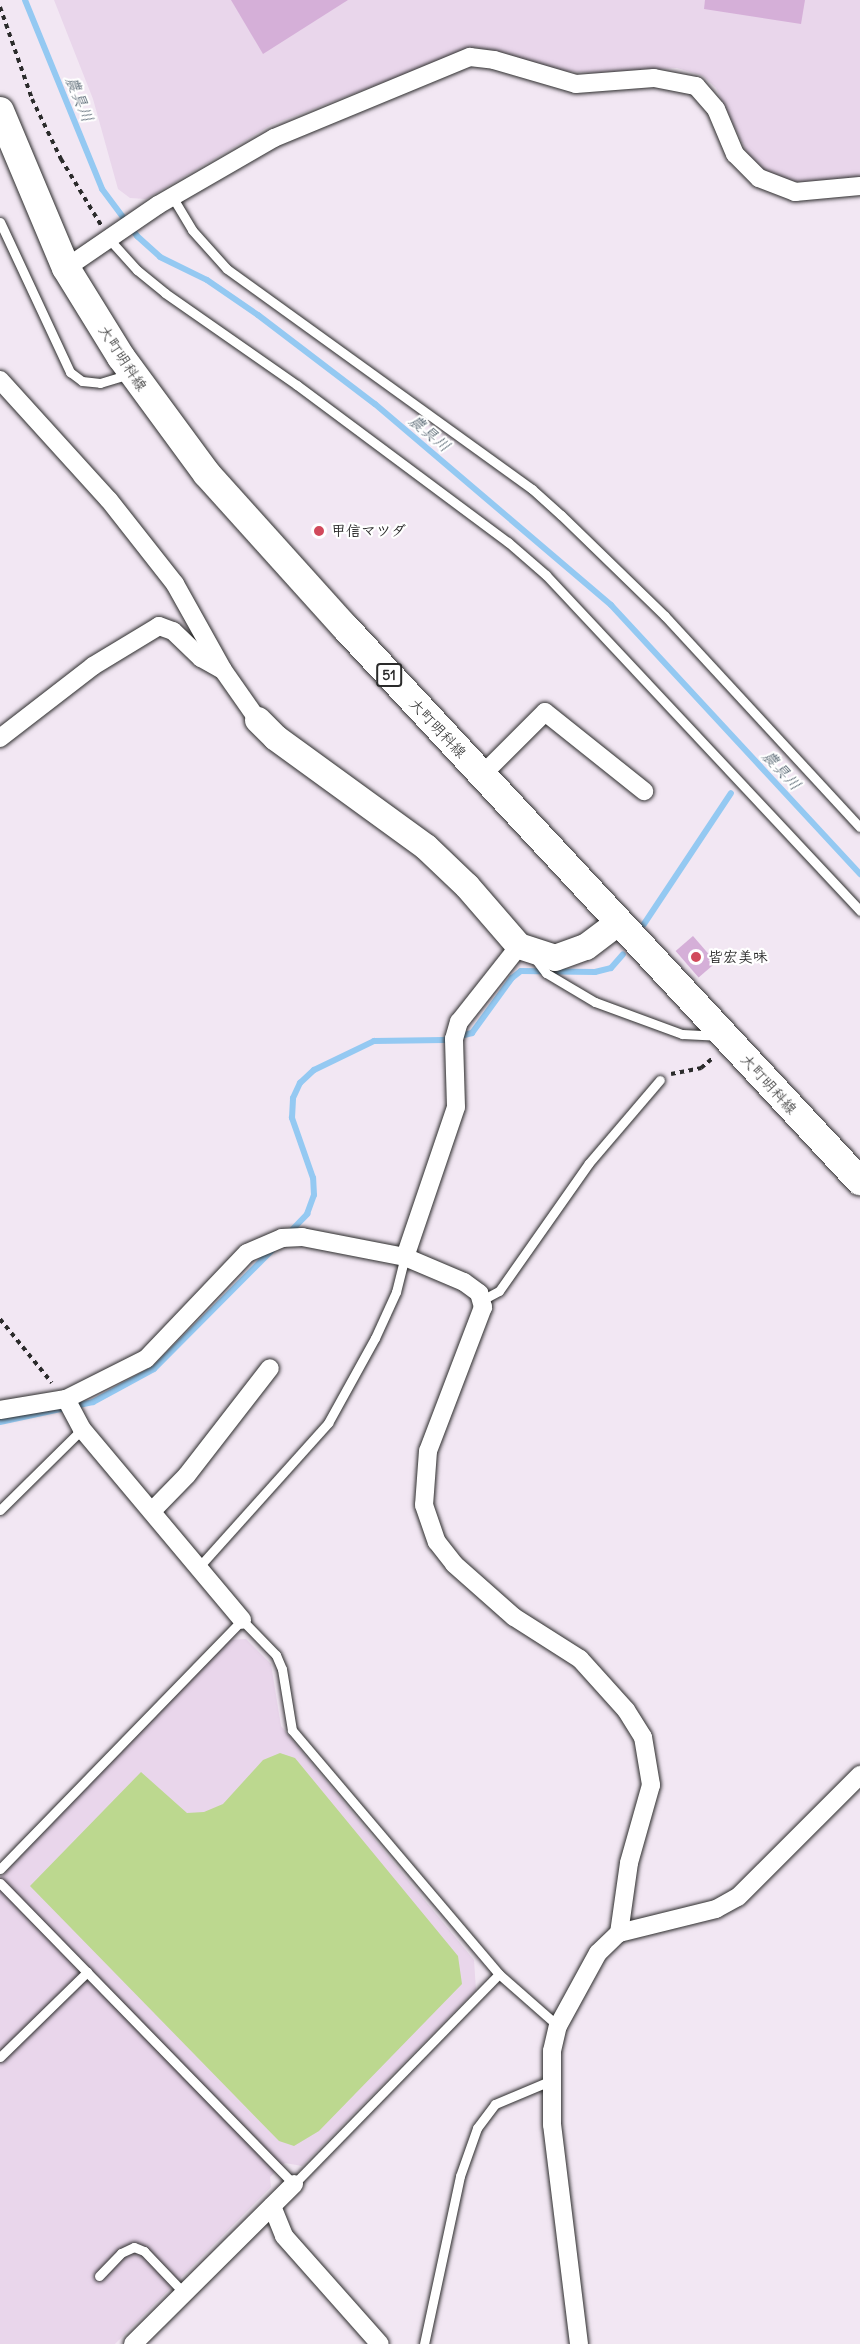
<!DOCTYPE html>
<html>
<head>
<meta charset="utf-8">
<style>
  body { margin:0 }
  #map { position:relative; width:860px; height:2344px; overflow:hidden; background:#f2e7f3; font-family:Delius,"Klee One",sans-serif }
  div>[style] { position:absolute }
  .built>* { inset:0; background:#e9d6eb }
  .green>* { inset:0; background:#bcd88f }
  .stream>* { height:6px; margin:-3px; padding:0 3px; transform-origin:3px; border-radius:3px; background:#94c9f2 }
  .building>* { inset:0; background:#d5afd8; transform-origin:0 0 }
  .path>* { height:4px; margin-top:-2px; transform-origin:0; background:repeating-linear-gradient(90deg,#2b2b2b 0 4.5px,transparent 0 9px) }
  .roads { filter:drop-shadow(0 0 2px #2b2b2b) drop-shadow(0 0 2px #2b2b2b) }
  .lane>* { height:9px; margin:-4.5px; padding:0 4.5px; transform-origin:4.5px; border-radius:4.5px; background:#fff }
  .street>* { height:18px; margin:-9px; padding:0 9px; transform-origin:9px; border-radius:9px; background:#fff }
  .secondary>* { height:26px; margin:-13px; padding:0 13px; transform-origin:13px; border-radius:13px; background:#fff }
  .primary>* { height:28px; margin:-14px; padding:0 14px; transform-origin:14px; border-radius:14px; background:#fff }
  .dots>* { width:16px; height:16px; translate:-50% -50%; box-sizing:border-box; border:3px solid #fff; border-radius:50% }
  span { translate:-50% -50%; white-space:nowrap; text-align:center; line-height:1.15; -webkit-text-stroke:4.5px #fff; paint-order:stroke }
  .shield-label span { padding:2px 4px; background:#fff; border:2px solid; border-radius:4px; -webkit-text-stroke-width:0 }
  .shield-label { font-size:14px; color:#2b2b2b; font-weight:700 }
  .street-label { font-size:15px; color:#2b2b2b }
  .poi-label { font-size:15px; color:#2b2b2b; font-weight:700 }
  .left { translate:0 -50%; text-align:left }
  .water-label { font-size:16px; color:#4a5a67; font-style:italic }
</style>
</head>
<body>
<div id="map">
  <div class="built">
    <div style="clip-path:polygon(54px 0,860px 0,860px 178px,824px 184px,781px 180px,753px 165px,716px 88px,703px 76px,677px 68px,598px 73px,564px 71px,476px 47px,271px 125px,146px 199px,130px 198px,118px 189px,93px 99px)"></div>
    <div style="clip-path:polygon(246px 1639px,271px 1664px,281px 1726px,474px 1960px,476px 1990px,302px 2166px,285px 2163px,270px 2177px,271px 2187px,115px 2344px,0 2344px,0 1878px,230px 1640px)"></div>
  </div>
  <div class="green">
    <div style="clip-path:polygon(280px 1753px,295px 1758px,458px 1956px,462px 1984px,319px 2131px,294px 2146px,279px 2141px,30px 1886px,141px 1772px,187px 1813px,204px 1812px,223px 1804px,263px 1760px)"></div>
  </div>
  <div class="stream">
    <div style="left:25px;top:0;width:204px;rotate:67.8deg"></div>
    <div style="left:102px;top:189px;width:59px;rotate:53.3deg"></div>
    <div style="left:137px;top:236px;width:31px;rotate:42deg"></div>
    <div style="left:160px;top:257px;width:52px;rotate:26.1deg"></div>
    <div style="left:207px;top:280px;width:62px;rotate:34.5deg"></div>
    <div style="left:258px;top:315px;width:147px;rotate:37.3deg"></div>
    <div style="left:375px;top:404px;width:310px;rotate:40.4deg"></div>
    <div style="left:611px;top:605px;width:367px;rotate:47.2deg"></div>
    <div style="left:644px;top:924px;width:157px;rotate:-56.4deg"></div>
    <div style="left:288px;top:1234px;width:28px;rotate:-46deg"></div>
    <div style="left:307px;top:1214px;width:20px;rotate:-70deg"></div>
    <div style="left:314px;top:1195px;width:17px;rotate:-93deg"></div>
    <div style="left:313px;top:1178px;width:64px;rotate:-109.3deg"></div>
    <div style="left:292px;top:1118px;width:20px;rotate:-87deg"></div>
    <div style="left:293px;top:1098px;width:17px;rotate:-65deg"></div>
    <div style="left:300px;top:1083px;width:19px;rotate:-43deg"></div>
    <div style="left:314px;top:1070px;width:67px;rotate:-25.8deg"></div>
    <div style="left:374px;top:1041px;width:70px;rotate:-0.8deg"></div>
    <div style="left:444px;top:1040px;width:29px;rotate:-14deg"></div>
    <div style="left:472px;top:1033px;width:68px;rotate:-54deg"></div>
    <div style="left:512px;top:978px;width:11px;rotate:-38deg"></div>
    <div style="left:521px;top:971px;width:74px;rotate:0.8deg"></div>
    <div style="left:595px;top:972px;width:16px;rotate:-14deg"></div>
    <div style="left:611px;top:968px;width:18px;rotate:-49deg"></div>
    <div style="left:0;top:1422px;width:95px;rotate:-12.1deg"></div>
    <div style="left:93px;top:1402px;width:69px;rotate:-28.4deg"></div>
    <div style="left:154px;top:1369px;width:168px;rotate:-45.2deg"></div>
  </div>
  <div class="building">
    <div style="clip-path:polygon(231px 0,348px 0,263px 54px)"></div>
    <div style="clip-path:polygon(705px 0,805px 0,801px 24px,704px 9px)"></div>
    <div style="left:693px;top:936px;width:35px;height:23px;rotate:49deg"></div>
  </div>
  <div class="path">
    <div style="left:0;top:7px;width:97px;rotate:70.8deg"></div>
    <div style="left:32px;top:99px;width:67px;rotate:64.2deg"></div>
    <div style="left:61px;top:159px;width:77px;rotate:58.8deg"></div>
    <div style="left:671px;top:1074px;width:31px;rotate:-11deg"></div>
    <div style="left:701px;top:1068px;width:17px;rotate:-40deg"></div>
    <div style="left:0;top:1319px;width:82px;rotate:50.9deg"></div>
  </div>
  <div class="roads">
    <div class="lane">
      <div style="left:173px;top:198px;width:37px;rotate:59deg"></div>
      <div style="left:192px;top:230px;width:52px;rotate:48.1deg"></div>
      <div style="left:227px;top:269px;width:376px;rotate:35.8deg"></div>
      <div style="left:532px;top:489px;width:39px;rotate:42deg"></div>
      <div style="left:561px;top:515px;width:145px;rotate:44.2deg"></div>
      <div style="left:665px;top:616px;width:287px;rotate:47.3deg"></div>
      <div style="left:0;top:222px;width:166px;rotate:65deg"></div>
      <div style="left:70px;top:372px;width:15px;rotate:37deg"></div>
      <div style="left:82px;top:381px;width:18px;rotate:6deg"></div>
      <div style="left:100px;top:383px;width:31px;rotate:-17deg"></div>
      <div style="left:109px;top:239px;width:42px;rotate:47.9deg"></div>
      <div style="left:137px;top:270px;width:36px;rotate:39deg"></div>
      <div style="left:165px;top:293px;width:161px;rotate:34.9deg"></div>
      <div style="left:297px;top:385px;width:263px;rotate:36.7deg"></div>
      <div style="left:508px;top:542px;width:50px;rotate:41deg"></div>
      <div style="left:546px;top:575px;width:460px;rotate:46.9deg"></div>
      <div style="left:534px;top:957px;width:20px;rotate:53deg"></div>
      <div style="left:546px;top:973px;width:57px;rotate:30.6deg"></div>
      <div style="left:595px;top:1002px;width:93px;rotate:20.2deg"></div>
      <div style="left:682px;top:1034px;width:35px;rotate:3deg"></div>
      <div style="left:482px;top:1300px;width:19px;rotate:-28deg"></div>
      <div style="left:499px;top:1291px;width:156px;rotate:-54.9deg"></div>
      <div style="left:589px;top:1163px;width:109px;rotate:-49.5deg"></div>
      <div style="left:0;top:1510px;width:115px;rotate:-44.6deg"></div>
      <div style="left:198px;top:1568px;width:195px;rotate:-48.1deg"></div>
      <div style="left:328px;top:1423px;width:97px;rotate:-61.1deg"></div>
      <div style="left:375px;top:1338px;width:51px;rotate:-65.5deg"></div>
      <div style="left:396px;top:1292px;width:36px;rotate:-76deg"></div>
      <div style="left:0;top:1869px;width:347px;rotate:-45.8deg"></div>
      <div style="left:242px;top:1620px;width:49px;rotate:45.8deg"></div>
      <div style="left:276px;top:1655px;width:15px;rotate:67deg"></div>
      <div style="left:282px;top:1669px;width:62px;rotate:80.7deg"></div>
      <div style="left:292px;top:1730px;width:320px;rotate:49.7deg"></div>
      <div style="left:499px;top:1974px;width:79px;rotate:41.4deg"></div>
      <div style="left:0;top:1883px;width:421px;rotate:45.7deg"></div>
      <div style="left:294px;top:2184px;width:293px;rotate:-45.7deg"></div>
      <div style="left:0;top:2057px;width:122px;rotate:-44.3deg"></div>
      <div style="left:99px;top:2276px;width:32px;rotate:-46deg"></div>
      <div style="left:121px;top:2253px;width:14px;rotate:-25deg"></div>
      <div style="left:134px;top:2247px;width:11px;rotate:22deg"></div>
      <div style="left:144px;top:2251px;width:58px;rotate:46.4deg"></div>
      <div style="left:424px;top:2344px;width:172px;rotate:-77.9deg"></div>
      <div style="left:460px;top:2176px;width:51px;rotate:-70.5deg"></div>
      <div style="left:477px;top:2128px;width:30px;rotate:-53deg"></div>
      <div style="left:495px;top:2104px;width:62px;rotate:-22.8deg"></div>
    </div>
    <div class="street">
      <div style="left:66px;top:268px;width:112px;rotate:-34.4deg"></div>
      <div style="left:158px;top:205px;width:134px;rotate:-30deg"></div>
      <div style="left:274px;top:138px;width:212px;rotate:-22.5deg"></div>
      <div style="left:470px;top:57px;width:24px;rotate:7deg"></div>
      <div style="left:494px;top:60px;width:85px;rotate:16.3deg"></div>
      <div style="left:576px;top:84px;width:78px;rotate:-4.4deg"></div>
      <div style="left:654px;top:78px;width:43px;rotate:10.8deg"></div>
      <div style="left:696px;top:86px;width:30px;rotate:49deg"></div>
      <div style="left:716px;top:109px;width:49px;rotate:67.1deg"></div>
      <div style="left:735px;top:154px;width:34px;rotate:45deg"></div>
      <div style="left:759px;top:178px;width:39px;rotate:21deg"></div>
      <div style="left:795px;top:192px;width:65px;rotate:-5.3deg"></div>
      <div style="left:0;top:380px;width:162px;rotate:47.8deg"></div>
      <div style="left:109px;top:500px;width:107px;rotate:51.8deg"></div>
      <div style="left:175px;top:584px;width:98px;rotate:60.8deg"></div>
      <div style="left:223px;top:670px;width:61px;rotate:55deg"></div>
      <div style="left:0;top:738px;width:118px;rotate:-37.7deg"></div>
      <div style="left:93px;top:666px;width:77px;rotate:-31.2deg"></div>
      <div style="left:159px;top:626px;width:15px;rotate:20deg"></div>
      <div style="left:173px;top:631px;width:39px;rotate:44deg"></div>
      <div style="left:201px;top:658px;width:25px;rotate:29deg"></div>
      <div style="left:482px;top:775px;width:89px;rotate:-45deg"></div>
      <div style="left:545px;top:712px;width:127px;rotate:38.6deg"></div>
      <div style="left:405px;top:1257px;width:158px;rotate:-71.2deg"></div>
      <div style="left:456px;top:1107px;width:68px;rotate:-91.7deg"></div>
      <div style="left:454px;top:1039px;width:18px;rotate:-74deg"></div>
      <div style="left:459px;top:1022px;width:97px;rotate:-51.7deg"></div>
      <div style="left:66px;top:1399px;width:34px;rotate:62deg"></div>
      <div style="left:82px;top:1429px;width:249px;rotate:50deg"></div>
      <div style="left:0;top:1410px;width:67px;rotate:-9.5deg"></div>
      <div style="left:66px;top:1399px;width:89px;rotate:-26.6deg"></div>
      <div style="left:146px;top:1359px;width:146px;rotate:-46.4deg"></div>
      <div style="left:247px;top:1253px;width:38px;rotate:-23deg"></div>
      <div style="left:282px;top:1238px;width:20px;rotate:-3deg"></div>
      <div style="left:302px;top:1237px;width:105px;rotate:11deg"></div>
      <div style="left:405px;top:1257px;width:64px;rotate:23deg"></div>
      <div style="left:464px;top:1282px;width:19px;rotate:36deg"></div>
      <div style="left:479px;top:1293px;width:15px;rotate:74deg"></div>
      <div style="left:483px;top:1307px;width:154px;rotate:110.9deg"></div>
      <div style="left:428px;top:1451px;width:54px;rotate:94.2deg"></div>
      <div style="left:424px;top:1505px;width:39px;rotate:71deg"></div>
      <div style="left:437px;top:1542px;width:28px;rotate:52deg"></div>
      <div style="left:454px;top:1564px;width:80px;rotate:41.5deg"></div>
      <div style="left:514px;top:1617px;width:78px;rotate:32.5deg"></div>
      <div style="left:580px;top:1659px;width:69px;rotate:48deg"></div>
      <div style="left:626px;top:1710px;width:32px;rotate:58deg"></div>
      <div style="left:643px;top:1737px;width:49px;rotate:80.5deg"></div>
      <div style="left:651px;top:1785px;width:81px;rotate:105.8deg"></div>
      <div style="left:629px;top:1863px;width:71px;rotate:98.1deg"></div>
      <div style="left:152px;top:1511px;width:50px;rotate:-45.8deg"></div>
      <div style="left:187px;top:1475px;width:135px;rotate:-52.2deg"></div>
      <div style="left:272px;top:2206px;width:32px;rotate:68deg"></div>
      <div style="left:284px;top:2236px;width:144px;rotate:48.4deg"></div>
      <div style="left:133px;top:2344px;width:227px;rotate:-44.8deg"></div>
      <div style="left:579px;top:2344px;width:221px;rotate:-97deg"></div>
      <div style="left:552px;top:2125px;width:74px;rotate:-90deg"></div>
      <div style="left:552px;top:2051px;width:26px;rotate:-77deg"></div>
      <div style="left:558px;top:2026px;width:83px;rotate:-61.3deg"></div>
      <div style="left:598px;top:1953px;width:29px;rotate:-44deg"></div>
      <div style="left:619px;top:1933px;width:100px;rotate:-13.9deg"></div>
      <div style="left:716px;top:1909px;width:25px;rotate:-29deg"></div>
      <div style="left:738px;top:1897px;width:173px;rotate:-45deg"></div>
    </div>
    <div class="secondary">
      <div style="left:258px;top:720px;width:25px;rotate:45deg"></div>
      <div style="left:276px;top:738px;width:185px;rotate:36deg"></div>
      <div style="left:426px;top:847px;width:57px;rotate:43.6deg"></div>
      <div style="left:467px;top:886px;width:79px;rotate:49.1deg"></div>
      <div style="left:519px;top:946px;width:38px;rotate:18deg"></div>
      <div style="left:555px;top:958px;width:33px;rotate:-20deg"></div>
      <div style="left:586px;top:947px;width:40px;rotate:-37deg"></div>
    </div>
    <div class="primary">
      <div style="left:0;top:111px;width:170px;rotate:67.2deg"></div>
      <div style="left:66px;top:268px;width:105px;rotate:58.3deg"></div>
      <div style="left:121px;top:357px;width:145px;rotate:53.7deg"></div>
      <div style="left:207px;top:474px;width:205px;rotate:48deg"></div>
      <div style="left:344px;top:626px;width:758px;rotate:47.09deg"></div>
    </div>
  </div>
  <div class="dots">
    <div style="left:319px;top:531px;background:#d1495b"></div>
    <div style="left:696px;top:957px;background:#d1495b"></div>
  </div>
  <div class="shield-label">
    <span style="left:389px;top:675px">51</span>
  </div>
  <div class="street-label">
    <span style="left:123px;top:358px;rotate:57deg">大町明科線</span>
    <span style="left:438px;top:728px;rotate:47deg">大町明科線</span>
    <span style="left:769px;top:1084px;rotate:48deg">大町明科線</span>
  </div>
  <div class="poi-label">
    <span class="left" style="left:331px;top:531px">甲信マツダ</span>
    <span class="left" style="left:708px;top:957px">皆宏美味</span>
  </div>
  <div class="water-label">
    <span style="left:80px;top:99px;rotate:68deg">農具川</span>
    <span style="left:430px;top:433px;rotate:40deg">農具川</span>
    <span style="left:782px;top:770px;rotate:47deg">農具川</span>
  </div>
</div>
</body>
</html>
